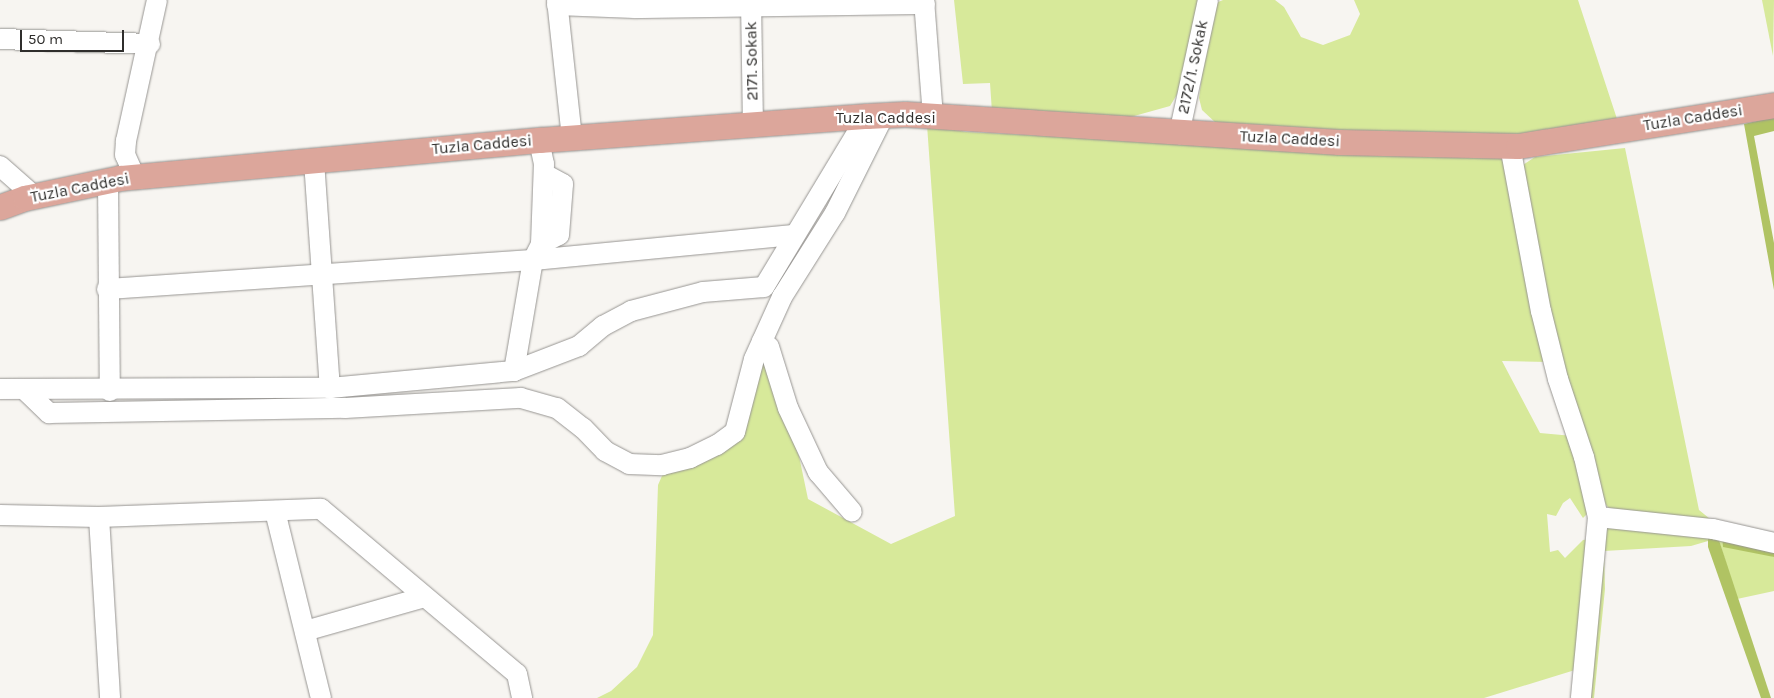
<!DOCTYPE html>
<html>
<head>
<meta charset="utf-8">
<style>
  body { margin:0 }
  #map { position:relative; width:1774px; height:698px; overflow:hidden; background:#f7f5f1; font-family:Karla,sans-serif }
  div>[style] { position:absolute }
  .green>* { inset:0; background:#d7e99a }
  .forest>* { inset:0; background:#b0c363 }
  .roads { filter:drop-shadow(0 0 1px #979592) drop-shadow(0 0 1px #979592) }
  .minor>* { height:20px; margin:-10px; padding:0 10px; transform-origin:10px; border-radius:10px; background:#fff }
  .major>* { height:25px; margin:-12.5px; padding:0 12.5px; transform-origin:12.5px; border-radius:12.5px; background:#dca69b }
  span { translate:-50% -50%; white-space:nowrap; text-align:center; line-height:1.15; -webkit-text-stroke:4.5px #fff; paint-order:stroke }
  .street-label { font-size:16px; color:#2f2e2c }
  .scale { position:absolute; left:20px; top:30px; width:104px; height:22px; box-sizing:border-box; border:2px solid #2f2e2c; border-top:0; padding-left:6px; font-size:15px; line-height:18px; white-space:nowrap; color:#2f2e2c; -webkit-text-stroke:4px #fff; paint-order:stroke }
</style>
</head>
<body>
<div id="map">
  <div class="green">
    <div style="clip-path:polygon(954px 0,1199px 0,1181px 88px,1170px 106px,1127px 118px,992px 112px,990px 83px,963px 84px)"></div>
    <div style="clip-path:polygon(1223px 0,1275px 0,1284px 7px,1301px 37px,1323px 45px,1350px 35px,1360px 14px,1354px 0,1578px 0,1619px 125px,1479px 138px,1217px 124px,1202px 110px,1199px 98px,1211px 5px)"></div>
    <div style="clip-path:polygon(1762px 0,1774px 0,1773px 56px)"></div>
    <div style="clip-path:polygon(927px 125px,966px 132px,1504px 158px,1548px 362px,1502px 361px,1540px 433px,1573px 436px,1591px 510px,1583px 518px,1570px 498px,1563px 503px,1556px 516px,1547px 514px,1550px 552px,1558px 550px,1565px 558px,1583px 540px,1591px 539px,1575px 670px,1484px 698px,597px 698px,611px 691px,637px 667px,653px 635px,658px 485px,665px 469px,734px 429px,761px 353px,799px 456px,808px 499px,891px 544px,955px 516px)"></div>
    <div style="clip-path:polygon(1625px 148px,1699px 510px,1720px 527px,1612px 511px,1606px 505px,1555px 350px,1523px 165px,1535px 157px)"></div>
    <div style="clip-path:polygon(1607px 522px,1708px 533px,1708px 541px,1691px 546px,1604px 551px,1605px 589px,1594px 698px,1586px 698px)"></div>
    <div style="clip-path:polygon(1717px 534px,1774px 557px,1774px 591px,1737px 599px)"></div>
  </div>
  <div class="forest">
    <div style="clip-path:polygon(1774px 117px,1774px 131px,1754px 136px,1774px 243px,1774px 290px,1744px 124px)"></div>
    <div style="clip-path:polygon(1708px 533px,1717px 534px,1771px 698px,1761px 698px,1708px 547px)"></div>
    <div style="clip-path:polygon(1722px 535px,1774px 548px,1774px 557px,1723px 547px)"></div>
  </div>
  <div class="roads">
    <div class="minor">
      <div style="left:557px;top:0;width:138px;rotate:83.8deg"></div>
      <div style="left:751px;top:0;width:123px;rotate:89.1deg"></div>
      <div style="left:924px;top:0;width:116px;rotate:85.6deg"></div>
      <div style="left:557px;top:5px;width:78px;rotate:2.2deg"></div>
      <div style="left:635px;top:8px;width:290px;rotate:-0.8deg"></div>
      <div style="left:0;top:39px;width:150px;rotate:1.9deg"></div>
      <div style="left:1179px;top:134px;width:137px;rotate:-77.8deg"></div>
      <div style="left:1510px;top:146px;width:168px;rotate:79.4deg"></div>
      <div style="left:1541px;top:311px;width:70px;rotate:76deg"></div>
      <div style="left:1558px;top:379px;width:82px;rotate:71.6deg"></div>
      <div style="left:1584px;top:457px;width:62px;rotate:76.9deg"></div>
      <div style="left:1598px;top:517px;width:182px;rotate:95.4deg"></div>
      <div style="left:314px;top:161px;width:228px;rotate:86deg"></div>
      <div style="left:0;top:166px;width:45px;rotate:41.4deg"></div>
      <div style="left:135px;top:177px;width:24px;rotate:-114deg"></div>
      <div style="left:125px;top:155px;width:14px;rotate:-86deg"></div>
      <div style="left:126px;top:141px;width:144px;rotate:-77.6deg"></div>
      <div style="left:108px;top:181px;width:210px;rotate:89.5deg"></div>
      <div style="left:541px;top:244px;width:20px;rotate:-27deg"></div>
      <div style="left:559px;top:235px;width:51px;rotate:-85.5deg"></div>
      <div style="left:563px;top:184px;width:21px;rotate:-152deg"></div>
      <div style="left:107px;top:289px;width:427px;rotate:-3.9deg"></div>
      <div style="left:533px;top:260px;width:262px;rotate:-5.5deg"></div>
      <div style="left:762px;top:341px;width:9px;rotate:41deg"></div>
      <div style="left:769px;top:347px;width:64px;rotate:72.7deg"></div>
      <div style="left:788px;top:408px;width:71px;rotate:64.9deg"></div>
      <div style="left:818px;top:472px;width:52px;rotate:49.6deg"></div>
      <div style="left:514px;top:371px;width:113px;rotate:-80.3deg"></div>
      <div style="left:533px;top:260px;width:18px;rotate:-63deg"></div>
      <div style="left:541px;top:244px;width:80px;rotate:-87.9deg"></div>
      <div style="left:544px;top:164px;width:25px;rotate:-102deg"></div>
      <div style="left:0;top:389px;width:330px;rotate:-0.2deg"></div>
      <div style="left:330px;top:388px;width:185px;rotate:-5.3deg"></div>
      <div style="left:514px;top:371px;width:70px;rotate:-21deg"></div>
      <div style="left:579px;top:346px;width:31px;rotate:-40deg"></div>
      <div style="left:603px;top:326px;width:32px;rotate:-28deg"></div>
      <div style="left:631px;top:311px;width:74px;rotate:-14.8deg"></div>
      <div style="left:703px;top:292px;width:61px;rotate:-4.7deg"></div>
      <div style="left:764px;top:287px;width:200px;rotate:-58.9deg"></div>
      <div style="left:24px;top:389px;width:35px;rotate:44deg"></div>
      <div style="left:49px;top:413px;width:296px;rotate:-1deg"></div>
      <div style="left:345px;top:408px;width:176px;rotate:-3.3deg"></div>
      <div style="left:521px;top:398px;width:37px;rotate:16deg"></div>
      <div style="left:557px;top:408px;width:33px;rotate:38deg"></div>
      <div style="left:583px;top:428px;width:32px;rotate:46deg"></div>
      <div style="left:605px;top:451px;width:27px;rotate:28deg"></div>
      <div style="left:629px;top:464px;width:33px;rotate:2deg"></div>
      <div style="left:662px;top:465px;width:29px;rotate:-14deg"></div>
      <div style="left:690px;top:458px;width:30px;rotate:-26deg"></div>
      <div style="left:717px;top:445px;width:22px;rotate:-36deg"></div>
      <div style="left:735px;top:432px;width:75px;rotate:-75.4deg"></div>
      <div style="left:754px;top:359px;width:68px;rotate:-65.7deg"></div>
      <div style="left:782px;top:297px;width:99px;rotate:-57.8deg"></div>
      <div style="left:835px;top:213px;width:110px;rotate:-63.4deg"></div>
      <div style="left:275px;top:511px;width:193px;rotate:76.2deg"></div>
      <div style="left:0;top:515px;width:99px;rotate:1.2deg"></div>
      <div style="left:99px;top:517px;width:222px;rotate:-2.1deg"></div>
      <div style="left:321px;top:509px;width:256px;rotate:40.1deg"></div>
      <div style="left:517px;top:674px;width:25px;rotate:78deg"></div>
      <div style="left:99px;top:517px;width:181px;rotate:86.5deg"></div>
      <div style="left:1598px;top:517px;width:116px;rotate:6deg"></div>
      <div style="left:1713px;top:529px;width:63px;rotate:12.9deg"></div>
      <div style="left:305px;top:631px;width:124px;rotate:-15.9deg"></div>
    </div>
    <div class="major">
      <div style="left:0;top:207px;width:27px;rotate:-20deg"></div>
      <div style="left:25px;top:198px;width:97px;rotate:-11.9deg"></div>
      <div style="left:120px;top:178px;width:421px;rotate:-5.2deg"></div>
      <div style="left:539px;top:140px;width:329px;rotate:-4.2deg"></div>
      <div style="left:867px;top:116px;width:38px;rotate:-3deg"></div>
      <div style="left:905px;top:114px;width:435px;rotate:3.7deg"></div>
      <div style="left:1339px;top:142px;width:179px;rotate:1.3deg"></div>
      <div style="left:1518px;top:146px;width:259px;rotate:-9.1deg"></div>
    </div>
  </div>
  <div class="street-label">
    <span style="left:752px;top:61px;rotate:-91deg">2171. Sokak</span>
    <span style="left:1193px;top:67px;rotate:-78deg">2172/1. Sokak</span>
    <span style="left:886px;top:118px">Tuzla Caddesi</span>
    <span style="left:1693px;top:118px;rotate:-9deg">Tuzla Caddesi</span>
    <span style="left:1290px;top:139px;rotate:3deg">Tuzla Caddesi</span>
    <span style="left:482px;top:145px;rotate:-5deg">Tuzla Caddesi</span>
    <span style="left:80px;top:188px;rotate:-11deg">Tuzla Caddesi</span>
  </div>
  <div class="scale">50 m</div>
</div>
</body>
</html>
